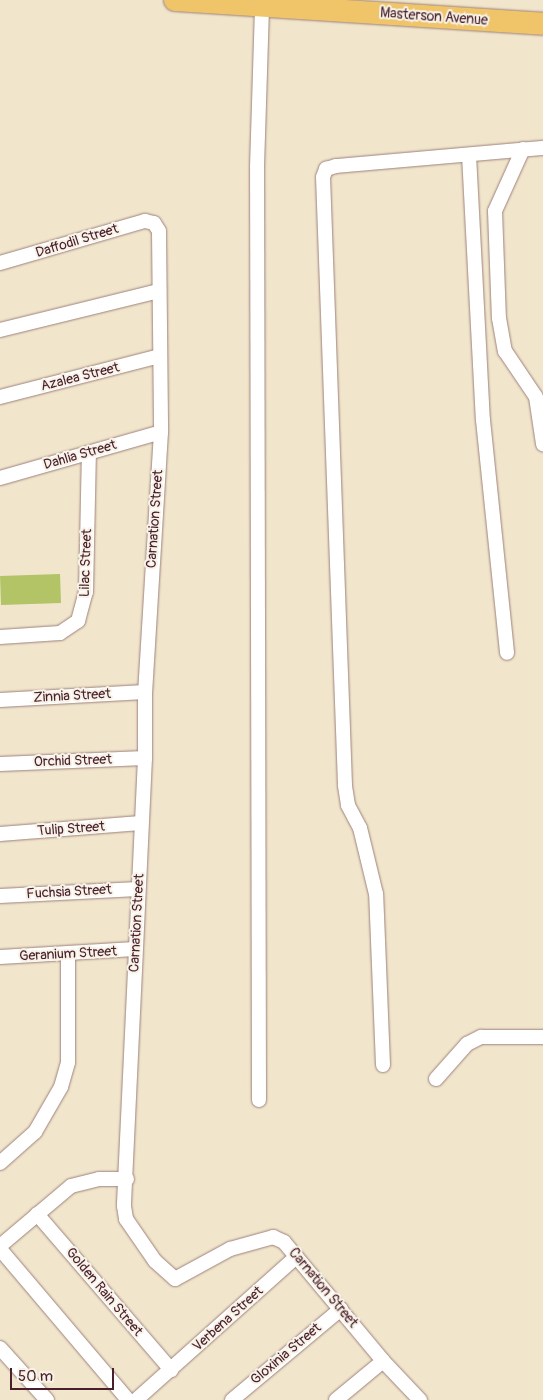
<!DOCTYPE html>
<html>
<head>
<meta charset="utf-8">
<style>
  body { margin:0 }
  #map { position:relative; width:543px; height:1400px; overflow:hidden; background:#f1e5cc; font-family:Pangolin,sans-serif }
  div>[style] { position:absolute }
  .green>* { inset:0; background:#b3c467; transform-origin:0 0 }
  .roads { filter:drop-shadow(0 0 1px #9e827c) drop-shadow(0 0 1px #9e827c) }
  .minor>* { height:14px; margin:-7px; padding:0 7px; transform-origin:7px; border-radius:7px; background:#fff }
  .primary>* { height:22px; margin:-11px; padding:0 11px; transform-origin:11px; border-radius:11px; background:#f0c469 }
  span { translate:-50% -50%; white-space:nowrap; text-align:center; line-height:1.15; -webkit-text-stroke:4px #f7f3e8; paint-order:stroke }
  .street-label { font-size:14px; color:#4a1f2b }
  .scale { position:absolute; left:10px; top:1368px; width:104px; height:22px; box-sizing:border-box; border:2px solid #4a1f2b; border-top:0; padding-left:6px; font-size:15px; line-height:18px; white-space:nowrap; color:#4a1f2b; -webkit-text-stroke:4px #f7f3e8; paint-order:stroke }
</style>
</head>
<body>
<div id="map">
  <div class="green">
    <div style="left:60px;top:574px;width:29px;height:60px;rotate:88deg"></div>
  </div>
  <div class="roads">
    <div class="minor">
      <div style="left:523px;top:149px;width:68px;rotate:114.3deg"></div>
      <div style="left:495px;top:211px;width:107px;rotate:87.9deg"></div>
      <div style="left:499px;top:318px;width:34px;rotate:80deg"></div>
      <div style="left:505px;top:351px;width:55px;rotate:56deg"></div>
      <div style="left:536px;top:397px;width:48px;rotate:81.5deg"></div>
      <div style="left:469px;top:155px;width:265px;rotate:87deg"></div>
      <div style="left:483px;top:420px;width:234px;rotate:84.1deg"></div>
      <div style="left:0;top:263px;width:151px;rotate:-16.2deg"></div>
      <div style="left:145px;top:221px;width:9px;rotate:13deg"></div>
      <div style="left:154px;top:223px;width:9px;rotate:58deg"></div>
      <div style="left:159px;top:231px;width:201px;rotate:89.4deg"></div>
      <div style="left:161px;top:432px;width:260px;rotate:93.5deg"></div>
      <div style="left:145px;top:692px;width:66px;rotate:90deg"></div>
      <div style="left:145px;top:758px;width:448px;rotate:92.7deg"></div>
      <div style="left:124px;top:1206px;width:13px;rotate:81deg"></div>
      <div style="left:126px;top:1219px;width:51px;rotate:55.4deg"></div>
      <div style="left:155px;top:1261px;width:27px;rotate:42deg"></div>
      <div style="left:175px;top:1279px;width:63px;rotate:-28.6deg"></div>
      <div style="left:230px;top:1249px;width:45px;rotate:-15.6deg"></div>
      <div style="left:273px;top:1237px;width:12px;rotate:24deg"></div>
      <div style="left:284px;top:1242px;width:155px;rotate:50.2deg"></div>
      <div style="left:383px;top:1361px;width:54px;rotate:46.5deg"></div>
      <div style="left:0;top:330px;width:164px;rotate:-13.8deg"></div>
      <div style="left:0;top:397px;width:165px;rotate:-14.4deg"></div>
      <div style="left:0;top:478px;width:167px;rotate:-15.9deg"></div>
      <div style="left:0;top:637px;width:60px;rotate:-3.8deg"></div>
      <div style="left:60px;top:633px;width:22px;rotate:-34deg"></div>
      <div style="left:78px;top:621px;width:30px;rotate:-75deg"></div>
      <div style="left:86px;top:592px;width:139px;rotate:-88.8deg"></div>
      <div style="left:0;top:700px;width:145px;rotate:-3.2deg"></div>
      <div style="left:0;top:764px;width:145px;rotate:-2.4deg"></div>
      <div style="left:0;top:834px;width:141px;rotate:-4.5deg"></div>
      <div style="left:0;top:896px;width:138px;rotate:-2.9deg"></div>
      <div style="left:0;top:957px;width:135px;rotate:-3.4deg"></div>
      <div style="left:383px;top:1065px;width:171px;rotate:-92.3deg"></div>
      <div style="left:376px;top:894px;width:68px;rotate:-103.6deg"></div>
      <div style="left:360px;top:828px;width:26px;rotate:-118deg"></div>
      <div style="left:348px;top:805px;width:20px;rotate:-99deg"></div>
      <div style="left:345px;top:785px;width:608px;rotate:-92.07deg"></div>
      <div style="left:323px;top:177px;width:9px;rotate:-69deg"></div>
      <div style="left:326px;top:169px;width:10px;rotate:-17deg"></div>
      <div style="left:336px;top:166px;width:208px;rotate:-5deg"></div>
      <div style="left:436px;top:1079px;width:47px;rotate:-48.5deg"></div>
      <div style="left:467px;top:1044px;width:16px;rotate:-27deg"></div>
      <div style="left:481px;top:1037px;width:62px"></div>
      <div style="left:259px;top:1100px;width:933px;rotate:-90.12deg"></div>
      <div style="left:257px;top:167px;width:162px;rotate:-88.2deg"></div>
      <div style="left:0;top:1163px;width:47px;rotate:-41.5deg"></div>
      <div style="left:35px;top:1132px;width:52px;rotate:-60deg"></div>
      <div style="left:61px;top:1087px;width:26px;rotate:-74deg"></div>
      <div style="left:68px;top:1062px;width:107px;rotate:-90deg"></div>
      <div style="left:37px;top:1214px;width:206px;rotate:49.3deg"></div>
      <div style="left:0;top:1246px;width:93px;rotate:-40.2deg"></div>
      <div style="left:71px;top:1186px;width:29px;rotate:-14deg"></div>
      <div style="left:99px;top:1179px;width:28px"></div>
      <div style="left:0;top:1249px;width:198px;rotate:49.7deg"></div>
      <div style="left:0;top:1348px;width:70px;rotate:47.9deg"></div>
      <div style="left:136px;top:1400px;width:215px;rotate:-41.8deg"></div>
      <div style="left:232px;top:1400px;width:142px;rotate:-39.9deg"></div>
      <div style="left:336px;top:1400px;width:61px;rotate:-39.7deg"></div>
    </div>
    <div class="primary">
      <div style="left:175px;top:0;width:369px;rotate:3.7deg"></div>
    </div>
  </div>
  <div class="street-label">
    <span style="left:434px;top:17px;rotate:4deg">Masterson Avenue</span>
    <span style="left:77px;top:241px;rotate:-17deg">Daffodil Street</span>
    <span style="left:80px;top:377px;rotate:-14deg">Azalea Street</span>
    <span style="left:80px;top:455px;rotate:-16deg">Dahlia Street</span>
    <span style="left:155px;top:519px;rotate:-86deg">Carnation Street</span>
    <span style="left:86px;top:563px;rotate:-88deg">Lilac Street</span>
    <span style="left:72px;top:696px;rotate:-3deg">Zinnia Street</span>
    <span style="left:73px;top:761px;rotate:-2deg">Orchid Street</span>
    <span style="left:71px;top:829px;rotate:-4deg">Tulip Street</span>
    <span style="left:69px;top:892px;rotate:-3deg">Fuchsia Street</span>
    <span style="left:137px;top:923px;rotate:-87deg">Carnation Street</span>
    <span style="left:68px;top:954px;rotate:-3deg">Geranium Street</span>
    <span style="left:323px;top:1288px;rotate:50deg">Carnation Street</span>
    <span style="left:104px;top:1292px;rotate:50deg">Golden Rain Street</span>
    <span style="left:228px;top:1319px;rotate:-42deg">Verbena Street</span>
    <span style="left:286px;top:1354px;rotate:-40deg">Gloxinia Street</span>
  </div>
  <div class="scale">50 m</div>
</div>
</body>
</html>
